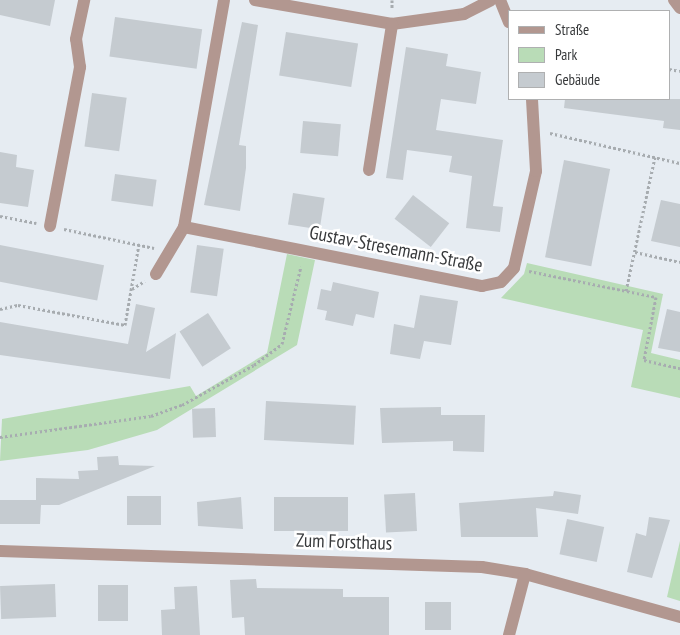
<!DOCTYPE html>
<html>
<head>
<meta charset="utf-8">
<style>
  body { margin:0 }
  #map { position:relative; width:680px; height:635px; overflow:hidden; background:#e6ecf2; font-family:"PT Sans Narrow",sans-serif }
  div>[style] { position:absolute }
  .green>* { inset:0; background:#b9dcb7 }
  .building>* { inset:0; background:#c5cbd0; transform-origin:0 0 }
  .path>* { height:3px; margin-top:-1.5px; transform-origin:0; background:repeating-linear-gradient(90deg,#a7acb0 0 2.5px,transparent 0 5px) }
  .minor>* { height:12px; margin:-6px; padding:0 6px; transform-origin:6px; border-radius:6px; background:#b29790 }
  span { translate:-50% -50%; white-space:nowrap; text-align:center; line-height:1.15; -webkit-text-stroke:5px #fff; paint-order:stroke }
  .street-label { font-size:19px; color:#37393b }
  .legend { position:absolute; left:508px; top:10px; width:162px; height:90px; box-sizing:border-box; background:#fff; border:1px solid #afb0b1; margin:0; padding:6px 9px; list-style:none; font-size:15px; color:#37393b }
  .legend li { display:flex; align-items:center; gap:10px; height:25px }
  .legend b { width:25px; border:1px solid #afb0b1 }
</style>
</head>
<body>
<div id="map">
  <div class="green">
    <div style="clip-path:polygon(287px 254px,315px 260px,297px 345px,157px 430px,88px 450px,0 461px,2px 419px,190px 386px,196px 396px,267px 353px)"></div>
    <div style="clip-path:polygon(527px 263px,663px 294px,651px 353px,680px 360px,680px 398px,631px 387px,643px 330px,501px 298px,524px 274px)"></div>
    <div style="clip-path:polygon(680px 541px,680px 601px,667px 597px)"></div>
  </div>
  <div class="building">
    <div style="clip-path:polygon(0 0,55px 0,50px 26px,0 15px)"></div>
    <div style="left:115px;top:17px;width:88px;height:40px;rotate:8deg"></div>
    <div style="clip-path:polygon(242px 22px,258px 25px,239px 145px,246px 146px,246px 168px,240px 211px,204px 205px)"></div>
    <div style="left:286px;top:32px;width:73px;height:44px;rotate:9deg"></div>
    <div style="clip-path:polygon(406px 47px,448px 54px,446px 66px,481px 72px,476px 104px,441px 99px,436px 130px,503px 140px,493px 206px,503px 207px,500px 232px,466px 228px,472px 176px,449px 172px,452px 156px,407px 150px,403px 180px,386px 178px)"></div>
    <div style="left:92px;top:93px;width:35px;height:54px;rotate:8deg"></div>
    <div style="clip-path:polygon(565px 99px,680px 99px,680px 130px,663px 128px,664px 121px,564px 108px)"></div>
    <div style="left:303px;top:121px;width:38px;height:32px;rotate:5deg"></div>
    <div style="clip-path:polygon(0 152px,17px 155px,16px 167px,34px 170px,28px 207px,0 203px)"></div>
    <div style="left:564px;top:160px;width:47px;height:99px;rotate:11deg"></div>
    <div style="left:115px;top:174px;width:42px;height:27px;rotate:8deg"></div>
    <div style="left:293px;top:193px;width:32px;height:32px;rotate:9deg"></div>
    <div style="left:413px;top:195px;width:46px;height:30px;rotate:38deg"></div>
    <div style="clip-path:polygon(661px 200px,680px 204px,680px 247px,651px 241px)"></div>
    <div style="left:0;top:245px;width:106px;height:36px;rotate:11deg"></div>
    <div style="left:197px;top:245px;width:27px;height:48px;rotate:8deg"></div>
    <div style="clip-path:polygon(333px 282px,379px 292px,374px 318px,356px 314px,353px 326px,325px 320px,327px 311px,317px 309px,321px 289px,331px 291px)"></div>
    <div style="clip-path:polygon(420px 295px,458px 301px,451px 345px,424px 341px,420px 359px,390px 354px,394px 324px,414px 328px)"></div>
    <div style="clip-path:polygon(136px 304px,155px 308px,146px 352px,176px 333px,170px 379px,0 355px,0 322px,128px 344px)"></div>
    <div style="clip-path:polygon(667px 309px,680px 312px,680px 352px,658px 348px)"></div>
    <div style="left:208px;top:313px;width:42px;height:34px;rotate:57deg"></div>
    <div style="left:266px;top:401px;width:90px;height:39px;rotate:3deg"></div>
    <div style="clip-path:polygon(441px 407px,441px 415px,485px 415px,484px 452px,453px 451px,453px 441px,382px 443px,380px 408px)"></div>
    <div style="left:215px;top:408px;width:29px;height:23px;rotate:88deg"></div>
    <div style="clip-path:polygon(118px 456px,119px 465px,155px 466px,59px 505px,41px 505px,40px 524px,0 524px,0 500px,36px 500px,36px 478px,79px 479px,78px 471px,98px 470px,97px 457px)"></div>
    <div style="clip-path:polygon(554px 491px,581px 495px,578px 514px,536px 508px,538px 537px,461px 537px,459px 503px,553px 496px)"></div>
    <div style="left:415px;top:493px;width:38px;height:31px;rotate:87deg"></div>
    <div style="left:127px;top:496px;width:34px;height:29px"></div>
    <div style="clip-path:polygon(241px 497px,243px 529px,198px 526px,197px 502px)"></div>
    <div style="left:274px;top:497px;width:74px;height:34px"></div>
    <div style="clip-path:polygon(649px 517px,670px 520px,652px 578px,627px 572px,636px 533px,646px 536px)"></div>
    <div style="left:567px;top:519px;width:38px;height:36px;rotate:12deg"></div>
    <div style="clip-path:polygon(256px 579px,257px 588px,343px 589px,343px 597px,389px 597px,389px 635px,245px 635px,244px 617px,232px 618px,230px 580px)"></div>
    <div style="left:55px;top:584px;width:33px;height:55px;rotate:88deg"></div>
    <div style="left:98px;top:585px;width:30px;height:36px"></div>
    <div style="clip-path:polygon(197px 586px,200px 635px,162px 635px,161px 610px,175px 609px,174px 587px)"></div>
    <div style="left:425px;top:602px;width:26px;height:28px"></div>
  </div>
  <div class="path">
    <div style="left:392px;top:0;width:8px;rotate:90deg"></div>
    <div style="left:669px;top:69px;width:11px;rotate:10deg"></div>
    <div style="left:550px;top:133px;width:133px;rotate:13deg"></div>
    <div style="left:0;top:216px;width:37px;rotate:11deg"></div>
    <div style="left:64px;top:229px;width:92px;rotate:11.9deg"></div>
    <div style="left:635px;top:252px;width:46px;rotate:12.5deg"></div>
    <div style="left:529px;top:271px;width:130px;rotate:11.6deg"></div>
    <div style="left:656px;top:297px;width:64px;rotate:100.8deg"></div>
    <div style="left:644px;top:360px;width:37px;rotate:13deg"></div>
    <div style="left:132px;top:289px;width:15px;rotate:-32deg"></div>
    <div style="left:626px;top:291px;width:137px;rotate:-77.8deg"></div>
    <div style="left:0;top:309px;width:18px;rotate:-13deg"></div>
    <div style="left:18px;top:305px;width:109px;rotate:10.6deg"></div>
    <div style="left:125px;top:325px;width:82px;rotate:-80.2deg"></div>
    <div style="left:0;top:437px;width:152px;rotate:-7.9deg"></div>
    <div style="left:151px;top:416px;width:33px;rotate:-20deg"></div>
    <div style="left:182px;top:405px;width:82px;rotate:-29.1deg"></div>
    <div style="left:254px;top:365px;width:35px;rotate:-37deg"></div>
    <div style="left:282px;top:344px;width:80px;rotate:-76.3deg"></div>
  </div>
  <div class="minor">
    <div style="left:255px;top:0;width:139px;rotate:9.9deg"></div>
    <div style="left:392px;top:24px;width:73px;rotate:-7.9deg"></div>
    <div style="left:464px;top:14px;width:30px;rotate:-27deg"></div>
    <div style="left:500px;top:0;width:24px;rotate:68deg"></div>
    <div style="left:674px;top:0;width:10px;rotate:53deg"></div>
    <div style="left:369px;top:170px;width:148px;rotate:-81deg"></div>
    <div style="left:50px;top:226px;width:162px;rotate:-79.3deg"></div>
    <div style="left:80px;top:67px;width:28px;rotate:-98deg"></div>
    <div style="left:76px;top:39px;width:40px;rotate:-78deg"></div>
    <div style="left:184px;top:227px;width:304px;rotate:11.2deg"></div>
    <div style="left:482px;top:286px;width:19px;rotate:-12deg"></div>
    <div style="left:501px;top:282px;width:19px;rotate:-47deg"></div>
    <div style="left:514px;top:268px;width:99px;rotate:-77.2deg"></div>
    <div style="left:536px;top:171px;width:72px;rotate:-93.2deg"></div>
    <div style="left:156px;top:274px;width:55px;rotate:-59.2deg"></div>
    <div style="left:184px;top:227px;width:230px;rotate:-80deg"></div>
    <div style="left:0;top:551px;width:482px;rotate:1.9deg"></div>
    <div style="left:482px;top:567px;width:44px;rotate:9.2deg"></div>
    <div style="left:525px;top:574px;width:161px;rotate:15.5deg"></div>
    <div style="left:509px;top:635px;width:63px;rotate:-75.3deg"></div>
  </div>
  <div class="street-label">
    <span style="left:396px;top:249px;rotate:11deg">Gustav-Stresemann-Straße</span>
    <span style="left:344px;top:542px;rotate:2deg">Zum Forsthaus</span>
  </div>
  <ul class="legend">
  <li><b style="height:6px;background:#b29790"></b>Straße</li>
  <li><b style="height:14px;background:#b9dcb7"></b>Park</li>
  <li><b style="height:14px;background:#c5cbd0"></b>Gebäude</li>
  </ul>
</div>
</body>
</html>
